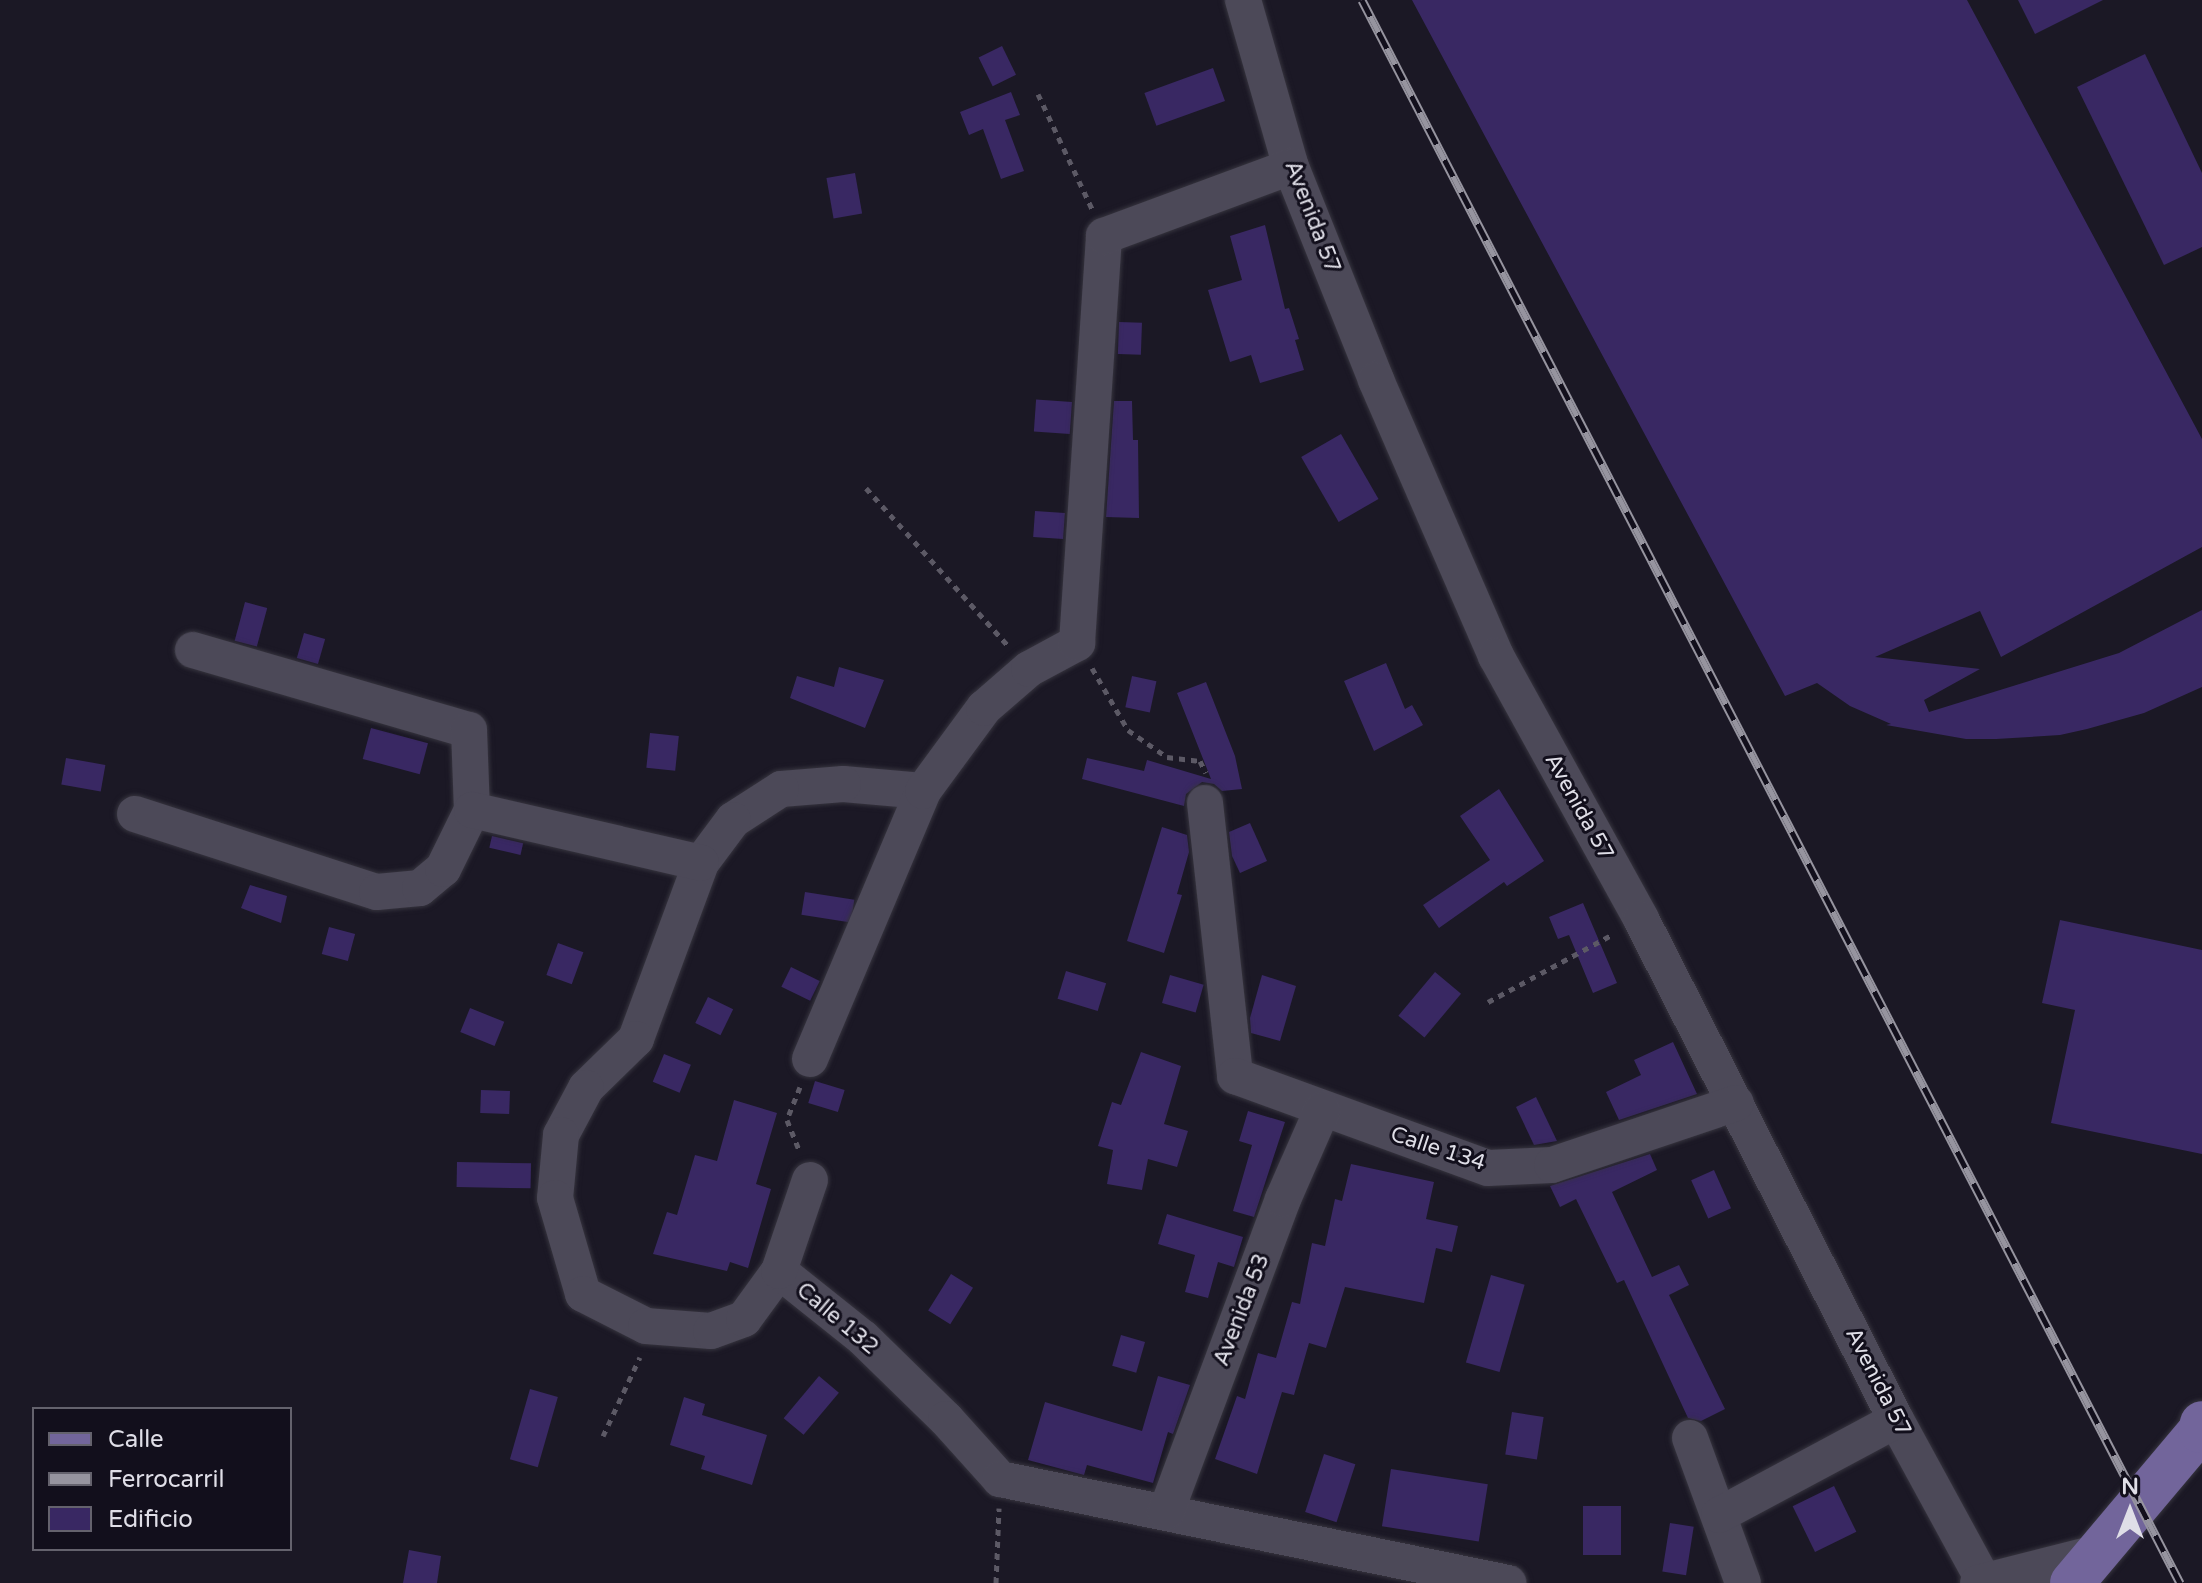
<!DOCTYPE html>
<html>
<head>
<meta charset="utf-8">
<style>
  body { margin:0 }
  #map { position:relative; width:2202px; height:1583px; overflow:hidden; background:#1b1825; font-family:"Varela Round",sans-serif }
  div>[style] { position:absolute }
  .building>* { inset:0; background:#392863; transform-origin:0 0 }
  .path>* { height:5px; margin-top:-2.5px; transform-origin:0; background:repeating-linear-gradient(90deg,#5c5965 0 6px,transparent 0 12px) }
  .roads { filter:drop-shadow(0 0 2px #36343e) drop-shadow(0 0 2px #36343e) }
  .minor>* { height:36px; margin:-18px; padding:0 18px; transform-origin:18px; border-radius:18px; background:#4c4958 }
  .major>* { height:44px; margin:-22px; padding:0 22px; transform-origin:22px; border-radius:22px; background:#72659b }
  .rail>* { height:9px; margin-top:-4.5px; transform-origin:0; background:repeating-linear-gradient(90deg,#120f1c 0 18px,#96949f 0 36px); box-sizing:border-box; border-block:2px solid #96949f }
  span { translate:-50% -50%; white-space:nowrap; text-align:center; line-height:1.15; -webkit-text-stroke:6px #120f1c; paint-order:stroke }
  .street-label { font-size:22px; color:#dfdee7 }
  .legend { position:absolute; left:32px; top:1407px; width:260px; height:144px; box-sizing:border-box; background:#120f1c; border:2px solid #64626d; margin:0; padding:10px 14px; list-style:none; font-size:24px; color:#dfdee7 }
  .legend li { display:flex; align-items:center; gap:16px; height:40px }
  .legend b { width:40px; border:2px solid #64626d }
  .north { position:absolute; left:2090px; top:1471px; width:80px; height:80px; -webkit-text-stroke:6px #120f1c; paint-order:stroke; rotate:0deg; font-size:22px; font-weight:700; line-height:32px; text-align:center; color:#dfdee7 }
  .north::after { content:''; display:block; margin:auto; width:28px; height:36px; background:#dfdee7; clip-path:polygon(50% 0,100% 100%,50% 72%,0 100%) }
</style>
</head>
<body>
<div id="map">
  <div class="building">
    <div style="clip-path:polygon(1412px 0,1967px 0,2202px 439px,2202px 547px,2001px 657px,1980px 611px,1875px 657px,1980px 669px,1924px 700px,1929px 712px,2119px 653px,2202px 610px,2202px 687px,2144px 713px,2087px 729px,2060px 735px,1996px 739px,1966px 739px,1886px 725px,1891px 724px,1850px 706px,1817px 683px,1785px 696px)"></div>
    <div style="clip-path:polygon(2018px 0,2103px 0,2035px 34px)"></div>
    <div style="left:1002px;top:46px;width:32px;height:26px;rotate:64deg"></div>
    <div style="clip-path:polygon(2145px 54px,2202px 173px,2202px 247px,2164px 265px,2077px 87px)"></div>
    <div style="left:1213px;top:68px;width:35px;height:73px;rotate:70deg"></div>
    <div style="clip-path:polygon(1011px 92px,1020px 115px,1005px 120px,1024px 171px,1001px 179px,983px 129px,969px 135px,960px 112px)"></div>
    <div style="left:855px;top:173px;width:41px;height:29px;rotate:80deg"></div>
    <div style="clip-path:polygon(1265px 225px,1285px 309px,1289px 308px,1299px 339px,1295px 340px,1304px 370px,1260px 383px,1251px 355px,1230px 362px,1208px 290px,1242px 280px,1230px 236px)"></div>
    <div style="left:1119px;top:322px;width:23px;height:32px;rotate:2deg"></div>
    <div style="clip-path:polygon(1114px 401px,1132px 401px,1133px 440px,1138px 440px,1139px 518px,1106px 517px)"></div>
    <div style="left:1072px;top:402px;width:32px;height:36px;rotate:94deg"></div>
    <div style="left:1341px;top:434px;width:75px;height:46px;rotate:60deg"></div>
    <div style="left:1035px;top:511px;width:30px;height:26px;rotate:4deg"></div>
    <div style="left:245px;top:602px;width:23px;height:40px;rotate:15deg"></div>
    <div style="left:304px;top:633px;width:22px;height:26px;rotate:16deg"></div>
    <div style="clip-path:polygon(1386px 663px,1405px 709px,1412px 705px,1423px 725px,1374px 751px,1344px 681px)"></div>
    <div style="clip-path:polygon(839px 667px,884px 680px,865px 728px,790px 698px,797px 676px,834px 687px)"></div>
    <div style="left:1132px;top:676px;width:25px;height:32px;rotate:12deg"></div>
    <div style="clip-path:polygon(1206px 682px,1235px 756px,1242px 789px,1222px 791px,1214px 784px,1202px 782px,1186px 794px,1184px 806px,1082px 779px,1087px 758px,1144px 771px,1147px 760px,1211px 779px,1177px 693px)"></div>
    <div style="left:371px;top:728px;width:59px;height:32px;rotate:15deg"></div>
    <div style="left:650px;top:733px;width:29px;height:35px;rotate:6deg"></div>
    <div style="left:66px;top:758px;width:40px;height:27px;rotate:10deg"></div>
    <div style="clip-path:polygon(1499px 789px,1544px 861px,1507px 886px,1504px 882px,1439px 928px,1423px 905px,1490px 860px,1460px 816px)"></div>
    <div style="clip-path:polygon(1250px 823px,1267px 861px,1240px 873px,1232px 856px,1229px 832px)"></div>
    <div style="clip-path:polygon(1162px 827px,1187px 835px,1189px 852px,1177px 894px,1182px 895px,1164px 953px,1127px 941px)"></div>
    <div style="left:492px;top:836px;width:32px;height:12px;rotate:13deg"></div>
    <div style="clip-path:polygon(250px 885px,287px 896px,281px 923px,241px 908px)"></div>
    <div style="left:805px;top:892px;width:50px;height:23px;rotate:9deg"></div>
    <div style="clip-path:polygon(1583px 903px,1617px 983px,1593px 993px,1569px 935px,1558px 939px,1549px 917px)"></div>
    <div style="clip-path:polygon(2060px 920px,2202px 950px,2202px 1154px,2051px 1123px,2075px 1010px,2042px 1003px)"></div>
    <div style="left:329px;top:927px;width:27px;height:28px;rotate:15deg"></div>
    <div style="left:558px;top:943px;width:27px;height:34px;rotate:20deg"></div>
    <div style="left:791px;top:967px;width:32px;height:22px;rotate:26deg"></div>
    <div style="left:1066px;top:971px;width:42px;height:29px;rotate:17deg"></div>
    <div style="left:1435px;top:972px;width:34px;height:57px;rotate:40deg"></div>
    <div style="left:1170px;top:975px;width:35px;height:29px;rotate:16deg"></div>
    <div style="clip-path:polygon(1262px 975px,1296px 986px,1280px 1041px,1251px 1033px,1250px 1018px)"></div>
    <div style="left:708px;top:997px;width:28px;height:29px;rotate:26deg"></div>
    <div style="left:470px;top:1008px;width:37px;height:26px;rotate:22deg"></div>
    <div style="clip-path:polygon(1673px 1042px,1697px 1094px,1619px 1120px,1606px 1092px,1641px 1075px,1634px 1060px)"></div>
    <div style="clip-path:polygon(1141px 1052px,1181px 1066px,1164px 1124px,1188px 1131px,1177px 1167px,1148px 1159px,1142px 1190px,1107px 1184px,1113px 1150px,1098px 1146px,1112px 1102px,1121px 1105px)"></div>
    <div style="left:664px;top:1054px;width:29px;height:30px;rotate:22deg"></div>
    <div style="left:815px;top:1081px;width:31px;height:23px;rotate:17deg"></div>
    <div style="left:481px;top:1090px;width:29px;height:23px;rotate:2deg"></div>
    <div style="clip-path:polygon(1536px 1097px,1557px 1141px,1534px 1145px,1516px 1107px)"></div>
    <div style="clip-path:polygon(734px 1100px,777px 1113px,756px 1184px,771px 1189px,748px 1268px,730px 1262px,727px 1271px,653px 1254px,667px 1212px,677px 1215px,695px 1155px,717px 1161px)"></div>
    <div style="clip-path:polygon(1248px 1111px,1285px 1122px,1254px 1217px,1233px 1211px,1252px 1145px,1239px 1141px)"></div>
    <div style="clip-path:polygon(1650px 1154px,1657px 1170px,1612px 1192px,1652px 1277px,1679px 1265px,1689px 1285px,1669px 1295px,1725px 1409px,1701px 1421px,1688px 1418px,1624px 1280px,1617px 1283px,1576px 1199px,1560px 1207px,1550px 1186px)"></div>
    <div style="left:457px;top:1162px;width:74px;height:25px;rotate:1deg"></div>
    <div style="clip-path:polygon(1351px 1164px,1434px 1182px,1426px 1219px,1458px 1226px,1452px 1252px,1436px 1248px,1424px 1303px,1345px 1287px,1326px 1348px,1309px 1343px,1294px 1395px,1282px 1392px,1257px 1474px,1215px 1459px,1237px 1396px,1245px 1399px,1258px 1353px,1276px 1358px,1292px 1302px,1300px 1304px,1312px 1243px,1325px 1246px,1335px 1199px,1342px 1201px)"></div>
    <div style="left:1714px;top:1170px;width:42px;height:25px;rotate:66deg"></div>
    <div style="clip-path:polygon(1167px 1214px,1243px 1237px,1234px 1267px,1218px 1262px,1208px 1298px,1185px 1292px,1195px 1255px,1158px 1244px)"></div>
    <div style="left:951px;top:1274px;width:26px;height:43px;rotate:32deg"></div>
    <div style="left:1491px;top:1275px;width:35px;height:91px;rotate:16deg"></div>
    <div style="left:1121px;top:1335px;width:25px;height:32px;rotate:16deg"></div>
    <div style="left:819px;top:1376px;width:26px;height:55px;rotate:40deg"></div>
    <div style="clip-path:polygon(1158px 1376px,1190px 1385px,1173px 1434px,1168px 1432px,1153px 1483px,1087px 1465px,1084px 1475px,1028px 1460px,1045px 1402px,1142px 1431px)"></div>
    <div style="left:530px;top:1389px;width:29px;height:73px;rotate:16deg"></div>
    <div style="clip-path:polygon(684px 1397px,705px 1404px,702px 1415px,767px 1435px,752px 1485px,701px 1469px,705px 1456px,670px 1445px)"></div>
    <div style="left:1512px;top:1412px;width:32px;height:43px;rotate:9deg"></div>
    <div style="left:1324px;top:1454px;width:33px;height:61px;rotate:18deg"></div>
    <div style="left:1391px;top:1469px;width:98px;height:58px;rotate:9deg"></div>
    <div style="left:1834px;top:1486px;width:51px;height:46px;rotate:64deg"></div>
    <div style="left:1583px;top:1506px;width:38px;height:49px"></div>
    <div style="left:1670px;top:1523px;width:24px;height:49px;rotate:9deg"></div>
    <div style="clip-path:polygon(409px 1550px,441px 1556px,437px 1583px,403px 1583px)"></div>
  </div>
  <div class="path">
    <div style="left:1038px;top:94px;width:127px;rotate:64.8deg"></div>
    <div style="left:866px;top:488px;width:215px;rotate:48deg"></div>
    <div style="left:1092px;top:668px;width:72px;rotate:59.9deg"></div>
    <div style="left:1128px;top:730px;width:47px;rotate:34.7deg"></div>
    <div style="left:1167px;top:757px;width:33px;rotate:7deg"></div>
    <div style="left:1200px;top:761px;width:13px;rotate:63deg"></div>
    <div style="left:1488px;top:1002px;width:142px;rotate:-28.5deg"></div>
    <div style="left:800px;top:1087px;width:35px;rotate:112deg"></div>
    <div style="left:787px;top:1120px;width:35px;rotate:68deg"></div>
    <div style="left:603px;top:1436px;width:87px;rotate:-64.9deg"></div>
    <div style="left:996px;top:1583px;width:75px;rotate:-87.7deg"></div>
  </div>
  <div class="roads">
    <div class="minor">
      <div style="left:1243px;top:0;width:174px;rotate:74deg"></div>
      <div style="left:1291px;top:167px;width:229px;rotate:68.2deg"></div>
      <div style="left:1376px;top:380px;width:301px;rotate:66.5deg"></div>
      <div style="left:1496px;top:656px;width:300px;rotate:61.1deg"></div>
      <div style="left:1641px;top:919px;width:562px;rotate:63.02deg"></div>
      <div style="left:1896px;top:1420px;width:186px;rotate:61.4deg"></div>
      <div style="left:193px;top:650px;width:287px;rotate:16.2deg"></div>
      <div style="left:469px;top:730px;width:80px;rotate:87.9deg"></div>
      <div style="left:923px;top:791px;width:80px;rotate:-175deg"></div>
      <div style="left:843px;top:784px;width:62px;rotate:175.4deg"></div>
      <div style="left:781px;top:789px;width:57px;rotate:147.1deg"></div>
      <div style="left:733px;top:820px;width:54px;rotate:126.7deg"></div>
      <div style="left:701px;top:863px;width:188px;rotate:110.3deg"></div>
      <div style="left:636px;top:1039px;width:70px;rotate:135.6deg"></div>
      <div style="left:586px;top:1088px;width:53px;rotate:118deg"></div>
      <div style="left:561px;top:1135px;width:63px;rotate:95.4deg"></div>
      <div style="left:555px;top:1198px;width:100px;rotate:73.7deg"></div>
      <div style="left:583px;top:1294px;width:71px;rotate:26.9deg"></div>
      <div style="left:646px;top:1326px;width:65px;rotate:4.4deg"></div>
      <div style="left:711px;top:1331px;width:35px;rotate:-20deg"></div>
      <div style="left:744px;top:1319px;width:59px;rotate:-53.9deg"></div>
      <div style="left:779px;top:1271px;width:107px;rotate:38.6deg"></div>
      <div style="left:863px;top:1338px;width:116px;rotate:44.3deg"></div>
      <div style="left:946px;top:1419px;width:81px;rotate:48deg"></div>
      <div style="left:1000px;top:1479px;width:519px;rotate:11.57deg"></div>
      <div style="left:1205px;top:803px;width:275px;rotate:83.7deg"></div>
      <div style="left:1235px;top:1076px;width:269px;rotate:20deg"></div>
      <div style="left:1488px;top:1168px;width:64px;rotate:-2.7deg"></div>
      <div style="left:1552px;top:1165px;width:194px;rotate:-18.6deg"></div>
      <div style="left:135px;top:814px;width:254px;rotate:17.9deg"></div>
      <div style="left:377px;top:892px;width:43px;rotate:-5.3deg"></div>
      <div style="left:420px;top:888px;width:30px;rotate:-40deg"></div>
      <div style="left:443px;top:869px;width:66px;rotate:-63.8deg"></div>
      <div style="left:472px;top:810px;width:235px;rotate:13deg"></div>
      <div style="left:810px;top:1059px;width:291px;rotate:-67.1deg"></div>
      <div style="left:923px;top:791px;width:103px;rotate:-53.7deg"></div>
      <div style="left:984px;top:708px;width:60px;rotate:-40.9deg"></div>
      <div style="left:1029px;top:669px;width:55px;rotate:-28.4deg"></div>
      <div style="left:1077px;top:643px;width:408px;rotate:-86.2deg"></div>
      <div style="left:1104px;top:236px;width:199px;rotate:-20.3deg"></div>
      <div style="left:779px;top:1271px;width:96px;rotate:-71.2deg"></div>
      <div style="left:1690px;top:1438px;width:154px;rotate:69.9deg"></div>
      <div style="left:1166px;top:1512px;width:334px;rotate:-69.5deg"></div>
      <div style="left:1283px;top:1199px;width:97px;rotate:-66.3deg"></div>
      <div style="left:1719px;top:1515px;width:201px;rotate:-28.2deg"></div>
      <div style="left:1978px;top:1583px;width:126px;rotate:-14.3deg"></div>
    </div>
    <div class="major">
      <div style="left:2072px;top:1583px;width:199px;rotate:-49.9deg"></div>
      <div style="left:2200px;top:1431px;width:8px;rotate:-76deg"></div>
    </div>
  </div>
  <div class="rail">
    <div style="left:1362px;top:0;width:1782px;rotate:62.67deg"></div>
  </div>
  <div class="street-label">
    <span style="left:1312px;top:217px;rotate:69deg">Avenida 57</span>
    <span style="left:1579px;top:807px;rotate:61deg">Avenida 57</span>
    <span style="left:1438px;top:1149px;rotate:18deg">Calle 134</span>
    <span style="left:1242px;top:1310px;rotate:-69deg">Avenida 53</span>
    <span style="left:837px;top:1319px;rotate:40deg">Calle 132</span>
    <span style="left:1878px;top:1382px;rotate:63deg">Avenida 57</span>
  </div>
  <ul class="legend">
  <li><b style="height:10px;background:#72659b"></b>Calle</li>
  <li><b style="height:10px;background:#96949f"></b>Ferrocarril</li>
  <li><b style="height:22px;background:#392863"></b>Edificio</li>
  </ul>
  <div class="north">N</div>
</div>
</body>
</html>
